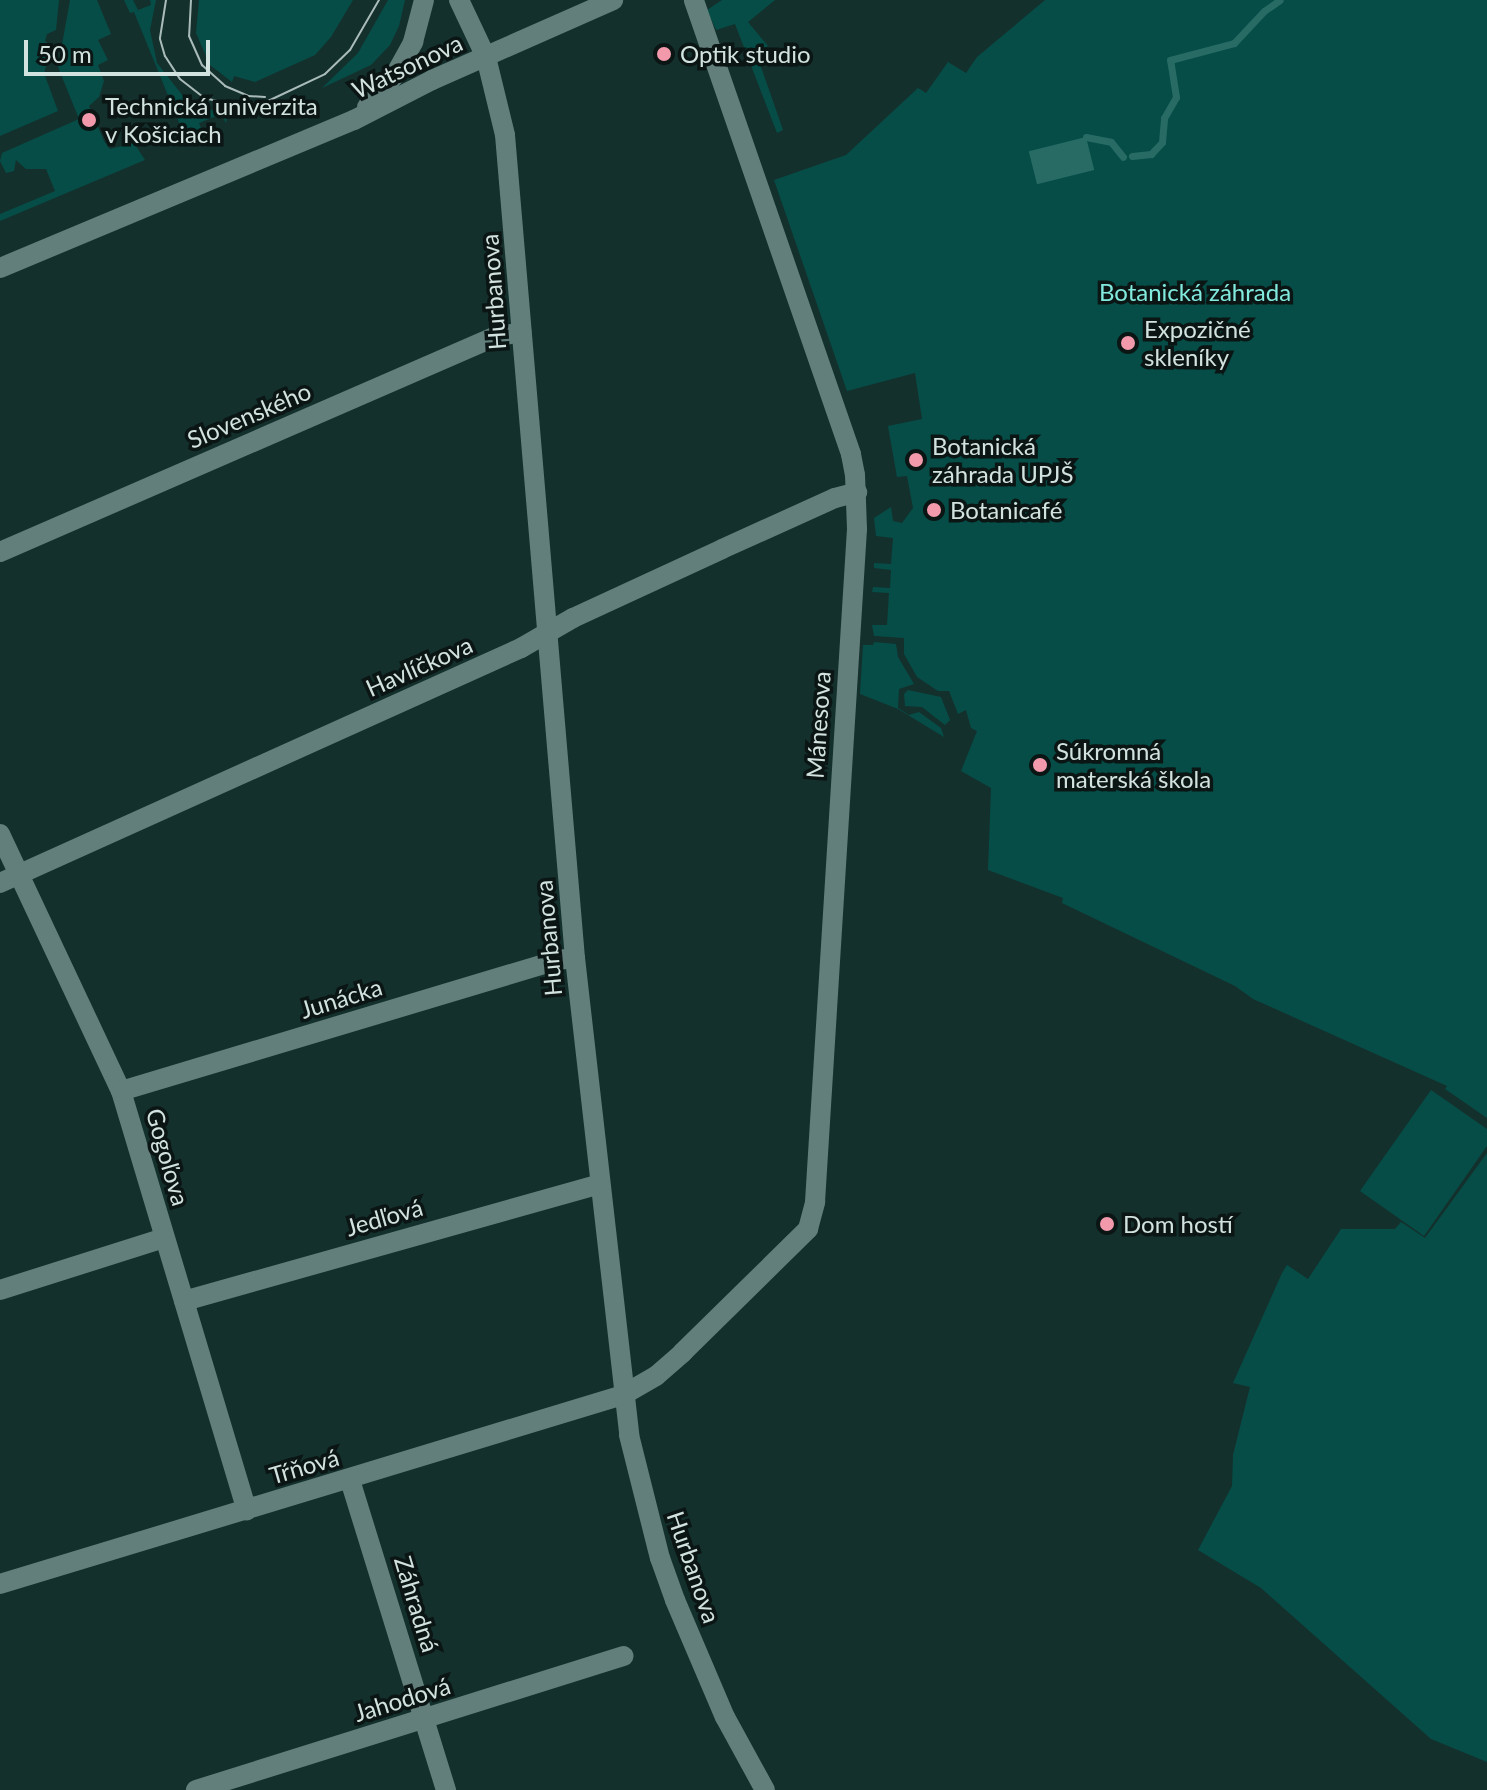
<!DOCTYPE html>
<html>
<head>
<meta charset="utf-8">
<style>
  body { margin:0 }
  #map { position:relative; width:1487px; height:1790px; overflow:hidden; background:#14302d; font-family:Lato,sans-serif }
  div>[style] { position:absolute }
  .green>* { inset:0; background:#064d47 }
  .water>* { inset:0; background:#286b65; transform-origin:0 0 }
  .stream>* { height:7px; margin:-3.5px; padding:0 3.5px; transform-origin:3.5px; border-radius:3.5px; background:#286b65 }
  .minor>* { height:20px; margin:-10px; padding:0 10px; transform-origin:10px; border-radius:10px; background:#627f7c }
  .tram>* { height:2px; margin:-1px; padding:0 1px; transform-origin:1px; border-radius:1px; background:#aabcb9 }
  .dots>* { width:22px; height:22px; translate:-50% -50%; box-sizing:border-box; border:4px solid #0a1514; border-radius:50% }
  span { translate:-50% -50%; white-space:nowrap; text-align:center; line-height:1.15; -webkit-text-stroke:7px #0a1514; paint-order:stroke }
  .poi-label { font-size:24px; color:#d2e2df }
  .left { translate:0 -50%; text-align:left }
  .street-label { font-size:24px; color:#d2e2df }
  .park-label { font-size:24px; color:#82e9dd }
  .scale { position:absolute; left:24px; top:40px; width:186px; height:36px; box-sizing:border-box; border:4px solid #d2e2df; border-top:0; padding-left:10px; font-size:24px; line-height:28px; white-space:nowrap; color:#d2e2df; -webkit-text-stroke:6px #0a1514; paint-order:stroke }
</style>
</head>
<body>
<div id="map">
  <div class="green">
    <div style="clip-path:polygon(0 0,59px 0,56px 30px,47px 34px,45px 41px,52px 47px,44px 73px,58px 111px,0 136px)"></div>
    <div style="clip-path:polygon(70px 0,97px 0,111px 34px,98px 40px,108px 60px,98px 65px,104px 81px,99px 97px,89px 106px,104px 141px,110px 149px,134px 143px,145px 160px,0 221px,0 214px,55px 191px,46px 169px,26px 169px,16px 160px,14px 171px,6px 173px,0 161px,2px 153px,79px 119px,58px 67px)"></div>
    <div style="clip-path:polygon(124px 0,133px 0,138px 10px,151px 5px,150px 0,156px 0,150px 30px,157px 63px,183px 96px,207px 109px,228px 114px,226px 123px,221px 114px,199px 123px,203px 133px,187px 142px,134px 12px,130px 13px)"></div>
    <div style="clip-path:polygon(199px 0,353px 0,331px 37px,315px 55px,255px 82px,234px 76px,232px 82px,210px 65px,196px 33px)"></div>
    <div style="clip-path:polygon(388px 0,405px 0,399px 26px,390px 45px,371px 65px,322px 88px,358px 53px)"></div>
    <div style="clip-path:polygon(722px 0,775px 0,748px 22px,768px 46px,760px 53px,761px 67px,783px 130px,777px 133px,735px 24px,716px 30px,707px 10px)"></div>
    <div style="clip-path:polygon(1045px 0,1487px 0,1487px 1118px,1445px 1089px,1447px 1086px,1253px 999px,1235px 986px,1062px 903px,1063px 898px,988px 870px,991px 788px,961px 771px,977px 731px,971px 728px,966px 710px,958px 714px,949px 691px,938px 691px,917px 677px,904px 654px,904px 638px,874px 636px,872px 625px,887px 625px,889px 593px,872px 592px,873px 587px,890px 588px,891px 570px,874px 568px,874px 563px,891px 564px,893px 538px,876px 536px,874px 518px,891px 507px,893px 521px,902px 523px,913px 508px,907px 476px,897px 477px,888px 426px,922px 419px,915px 373px,847px 391px,774px 180px,846px 155px,918px 88px,926px 93px,948px 62px,966px 73px,977px 57px)"></div>
    <div style="clip-path:polygon(874px 642px,896px 644px,898px 657px,914px 684px,899px 689px,898px 708px,909px 715px,919px 712px,941px 728px,944px 737px,898px 709px,860px 694px,863px 645px,873px 645px)"></div>
    <div style="clip-path:polygon(908px 690px,941px 697px,950px 720px,945px 725px,922px 707px,905px 706px,904px 694px)"></div>
    <div style="clip-path:polygon(1431px 1090px,1487px 1129px,1487px 1146px,1424px 1236px,1360px 1191px)"></div>
    <div style="clip-path:polygon(1487px 1153px,1487px 1762px,1431px 1739px,1261px 1588px,1198px 1550px,1232px 1486px,1233px 1455px,1250px 1387px,1233px 1383px,1282px 1273px,1287px 1265px,1308px 1279px,1341px 1229px,1395px 1229px,1401px 1222px,1425px 1238px)"></div>
  </div>
  <div class="water">
    <div style="left:1086px;top:137px;width:34px;height:59px;rotate:76deg"></div>
  </div>
  <div class="stream">
    <div style="left:1086px;top:137px;width:25px;rotate:11deg"></div>
    <div style="left:1111px;top:142px;width:19px;rotate:51deg"></div>
    <div style="left:1132px;top:156px;width:19px;rotate:-6deg"></div>
    <div style="left:1151px;top:154px;width:16px;rotate:-47deg"></div>
    <div style="left:1162px;top:142px;width:24px;rotate:-85deg"></div>
    <div style="left:1164px;top:118px;width:24px;rotate:-60deg"></div>
    <div style="left:1176px;top:97px;width:37px;rotate:-99deg"></div>
    <div style="left:1170px;top:60px;width:66px;rotate:-14.9deg"></div>
    <div style="left:1234px;top:43px;width:44px;rotate:-46.8deg"></div>
    <div style="left:1264px;top:11px;width:19px;rotate:-35deg"></div>
  </div>
  <div class="minor">
    <div style="left:459px;top:0;width:63px;rotate:64.7deg"></div>
    <div style="left:486px;top:57px;width:80px;rotate:76.3deg"></div>
    <div style="left:505px;top:135px;width:826px;rotate:85.14deg"></div>
    <div style="left:575px;top:958px;width:480px;rotate:83.5deg"></div>
    <div style="left:629px;top:1435px;width:127px;rotate:75.9deg"></div>
    <div style="left:660px;top:1558px;width:45px;rotate:70.3deg"></div>
    <div style="left:675px;top:1600px;width:127px;rotate:66.9deg"></div>
    <div style="left:725px;top:1717px;width:83px;rotate:61.3deg"></div>
    <div style="left:367px;top:107px;width:43px;rotate:-48.8deg"></div>
    <div style="left:395px;top:75px;width:38px;rotate:-61deg"></div>
    <div style="left:413px;top:42px;width:43px;rotate:-75.3deg"></div>
    <div style="left:0;top:268px;width:384px;rotate:-22.7deg"></div>
    <div style="left:354px;top:120px;width:88px;rotate:-27.1deg"></div>
    <div style="left:432px;top:80px;width:198px;rotate:-23.8deg"></div>
    <div style="left:0;top:552px;width:537px;rotate:-23.51deg"></div>
    <div style="left:492px;top:338px;width:30px;rotate:-12deg"></div>
    <div style="left:0;top:834px;width:284px;rotate:64.8deg"></div>
    <div style="left:121px;top:1091px;width:438px;rotate:73.3deg"></div>
    <div style="left:0;top:883px;width:572px;rotate:-24.28deg"></div>
    <div style="left:521px;top:648px;width:60px;rotate:-30deg"></div>
    <div style="left:573px;top:618px;width:164px;rotate:-24.8deg"></div>
    <div style="left:722px;top:549px;width:124px;rotate:-24.3deg"></div>
    <div style="left:835px;top:498px;width:23px;rotate:-15deg"></div>
    <div style="left:121px;top:1091px;width:455px;rotate:-16.7deg"></div>
    <div style="left:557px;top:960px;width:18px;rotate:-6deg"></div>
    <div style="left:0;top:1290px;width:172px;rotate:-17.6deg"></div>
    <div style="left:184px;top:1301px;width:431px;rotate:-15.7deg"></div>
    <div style="left:350px;top:1480px;width:325px;rotate:72.8deg"></div>
    <div style="left:0;top:1584px;width:651px;rotate:-16.88deg"></div>
    <div style="left:623px;top:1395px;width:38px;rotate:-30deg"></div>
    <div style="left:656px;top:1376px;width:35px;rotate:-41deg"></div>
    <div style="left:682px;top:1353px;width:177px;rotate:-44.5deg"></div>
    <div style="left:808px;top:1229px;width:28px;rotate:-75deg"></div>
    <div style="left:815px;top:1202px;width:674px;rotate:-86.43deg"></div>
    <div style="left:857px;top:529px;width:54px;rotate:-92.1deg"></div>
    <div style="left:855px;top:475px;width:21px;rotate:-101deg"></div>
    <div style="left:851px;top:454px;width:480px;rotate:-109.1deg"></div>
    <div style="left:196px;top:1790px;width:448px;rotate:-17.4deg"></div>
  </div>
  <div class="tram">
    <div style="left:166px;top:0;width:39px;rotate:99deg"></div>
    <div style="left:160px;top:39px;width:18px;rotate:74deg"></div>
    <div style="left:165px;top:56px;width:27px;rotate:57deg"></div>
    <div style="left:180px;top:79px;width:31px;rotate:38deg"></div>
    <div style="left:204px;top:98px;width:36px;rotate:13deg"></div>
    <div style="left:239px;top:106px;width:29px;rotate:-10deg"></div>
    <div style="left:268px;top:101px;width:63px;rotate:-25.3deg"></div>
    <div style="left:325px;top:74px;width:35px;rotate:-44deg"></div>
    <div style="left:350px;top:50px;width:58px;rotate:-59.9deg"></div>
    <div style="left:191px;top:0;width:36px;rotate:93deg"></div>
    <div style="left:189px;top:36px;width:32px;rotate:66deg"></div>
    <div style="left:202px;top:65px;width:31px;rotate:42deg"></div>
    <div style="left:225px;top:86px;width:25px;rotate:23deg"></div>
    <div style="left:248px;top:96px;width:17px;rotate:3deg"></div>
  </div>
  <div class="dots">
    <div style="left:664px;top:54px;background:#f29aac"></div>
    <div style="left:89px;top:120px;background:#f29aac"></div>
    <div style="left:1128px;top:343px;background:#f29aac"></div>
    <div style="left:916px;top:460px;background:#f29aac"></div>
    <div style="left:934px;top:510px;background:#f29aac"></div>
    <div style="left:1040px;top:765px;background:#f29aac"></div>
    <div style="left:1107px;top:1224px;background:#f29aac"></div>
  </div>
  <div class="poi-label">
    <span class="left" style="left:680px;top:54px">Optik studio</span>
    <span class="left" style="left:105px;top:120px">Technická univerzita<br>v Košiciach</span>
    <span class="left" style="left:1144px;top:343px">Expozičné<br>skleníky</span>
    <span class="left" style="left:932px;top:460px">Botanická<br>záhrada UPJŠ</span>
    <span class="left" style="left:950px;top:510px">Botanicafé</span>
    <span class="left" style="left:1056px;top:765px">Súkromná<br>materská škola</span>
    <span class="left" style="left:1123px;top:1224px">Dom hostí</span>
  </div>
  <div class="street-label">
    <span style="left:407px;top:66px;rotate:-25deg">Watsonova</span>
    <span style="left:493px;top:292px;rotate:-94deg">Hurbanova</span>
    <span style="left:249px;top:415px;rotate:-23deg">Slovenského</span>
    <span style="left:419px;top:666px;rotate:-24deg">Havlíčkova</span>
    <span style="left:818px;top:725px;rotate:-86deg">Mánesova</span>
    <span style="left:548px;top:938px;rotate:-95deg">Hurbanova</span>
    <span style="left:341px;top:998px;rotate:-17deg">Junácka</span>
    <span style="left:168px;top:1157px;rotate:74deg">Gogoľova</span>
    <span style="left:384px;top:1217px;rotate:-16deg">Jedľová</span>
    <span style="left:304px;top:1466px;rotate:-16deg">Tŕňová</span>
    <span style="left:694px;top:1567px;rotate:71deg">Hurbanova</span>
    <span style="left:417px;top:1604px;rotate:73deg">Záhradná</span>
    <span style="left:402px;top:1699px;rotate:-17deg">Jahodová</span>
  </div>
  <div class="park-label">
    <span style="left:1195px;top:292px">Botanická záhrada</span>
  </div>
  <div class="scale">50 m</div>
</div>
</body>
</html>
